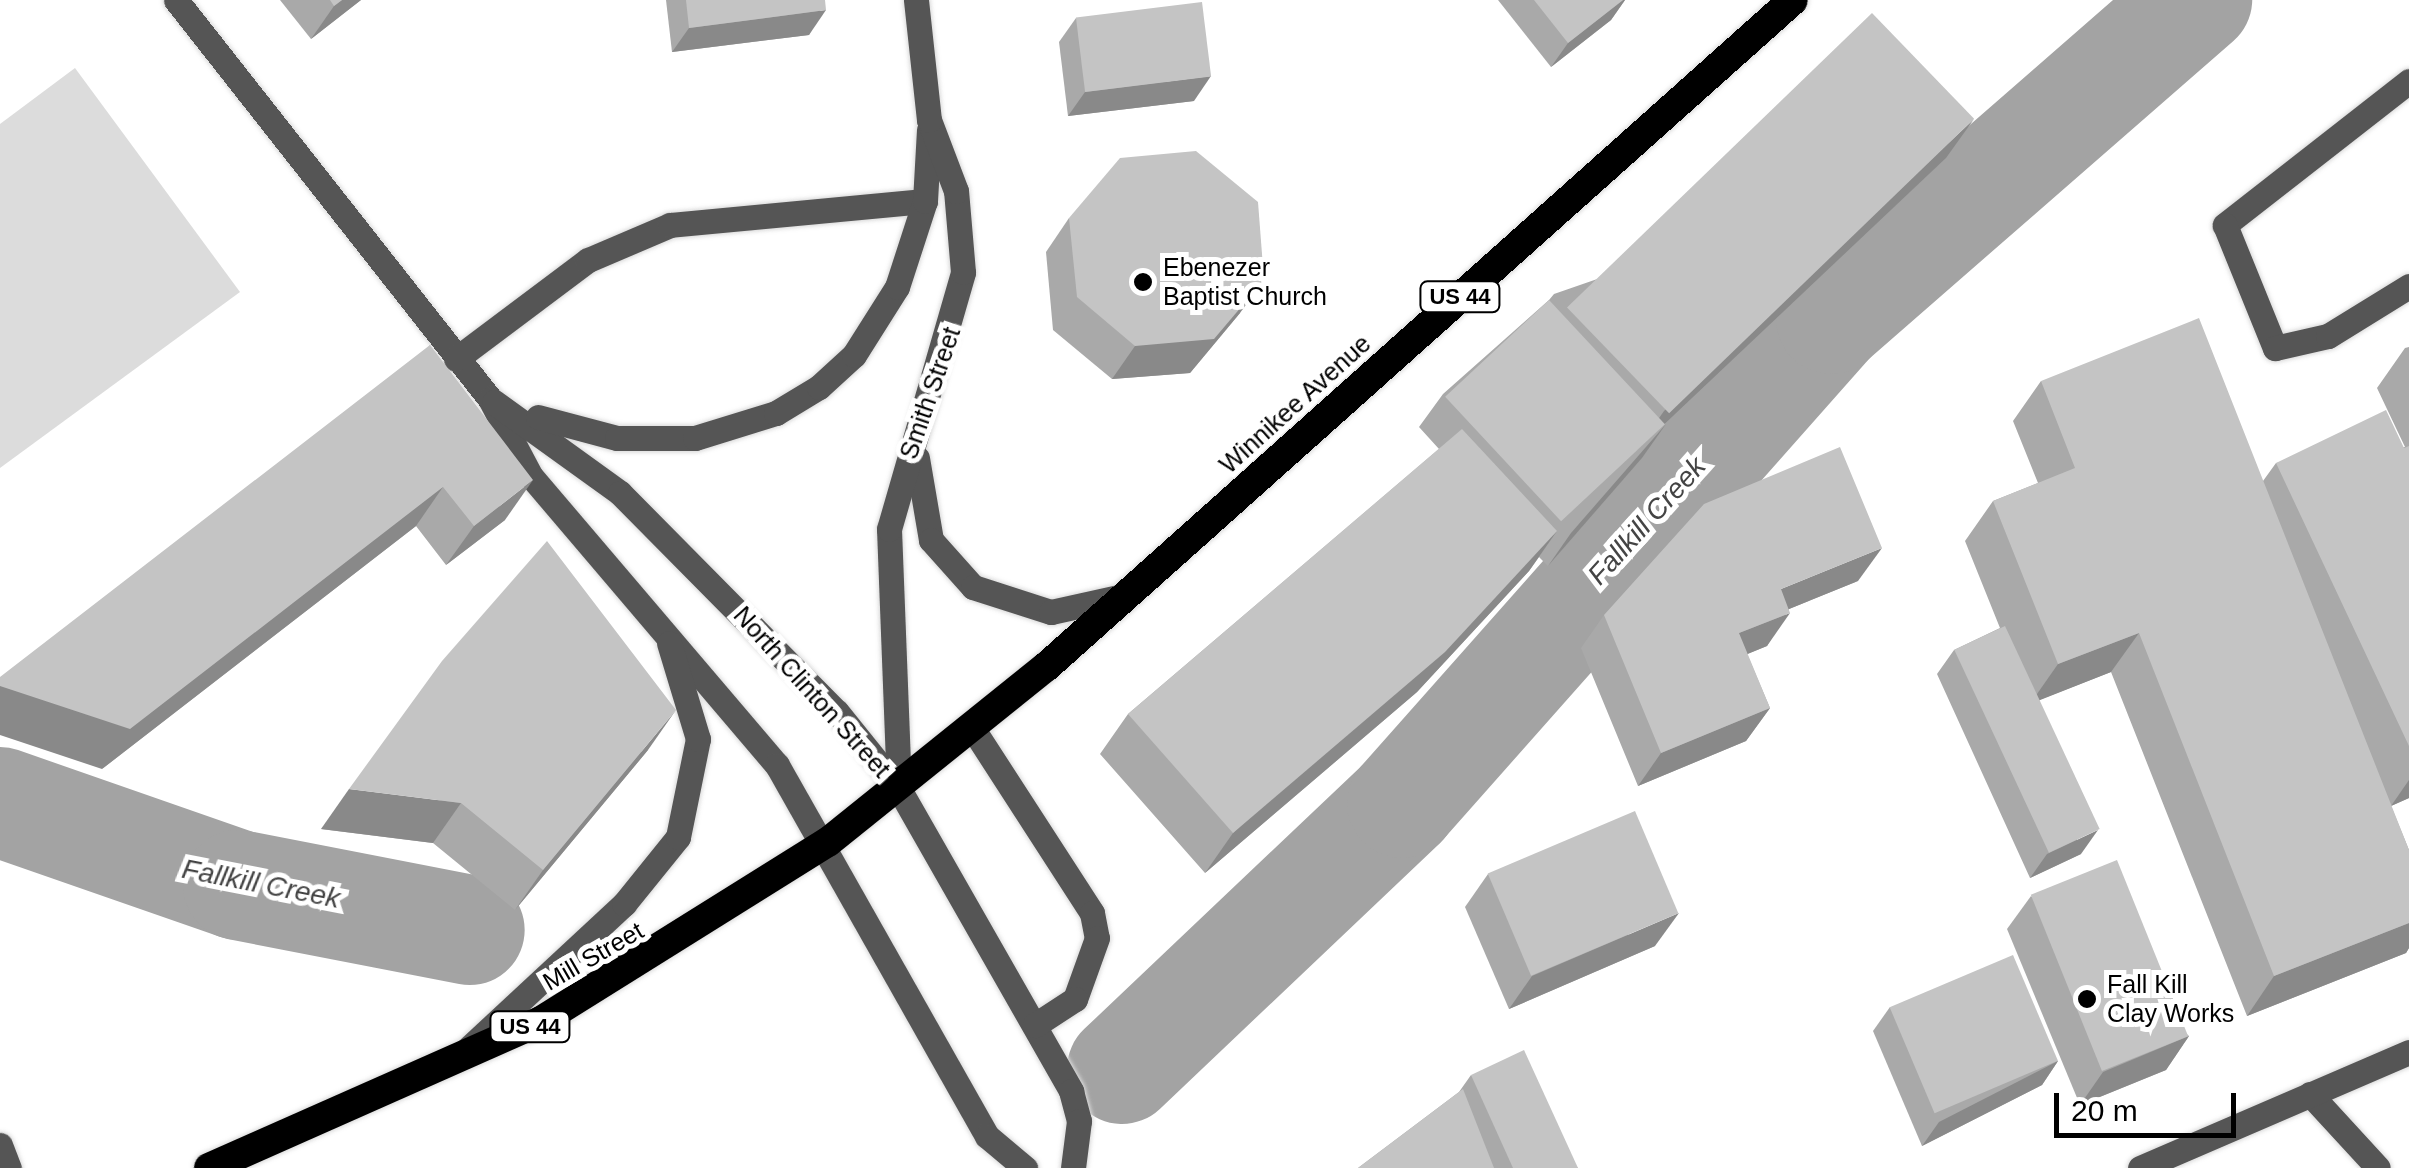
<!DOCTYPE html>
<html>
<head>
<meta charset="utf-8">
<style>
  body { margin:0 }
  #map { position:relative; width:2409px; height:1168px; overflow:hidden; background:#fff; font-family:Arial,sans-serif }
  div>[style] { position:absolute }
  .green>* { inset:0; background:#dcdcdc }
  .river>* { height:110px; margin:-55px; padding:0 55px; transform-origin:55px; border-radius:55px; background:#a3a3a3 }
  .roads { filter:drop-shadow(0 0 2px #dbdbdb) drop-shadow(0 0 2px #dbdbdb) }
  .minor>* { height:25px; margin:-12.5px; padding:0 12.5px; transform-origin:12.5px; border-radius:12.5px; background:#555 }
  .highway>* { height:30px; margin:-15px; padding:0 15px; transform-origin:15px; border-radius:15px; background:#000 }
  .wall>* { inset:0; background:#a9a9a9 }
  .shaded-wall>* { inset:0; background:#898989 }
  .building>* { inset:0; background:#c4c4c4; transform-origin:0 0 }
  .dots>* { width:28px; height:28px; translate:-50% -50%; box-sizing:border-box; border:5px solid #fff; border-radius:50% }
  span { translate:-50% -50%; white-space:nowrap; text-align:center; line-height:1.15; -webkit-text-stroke:10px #fff; paint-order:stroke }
  .shield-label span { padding:2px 8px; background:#fff; border:2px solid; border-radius:8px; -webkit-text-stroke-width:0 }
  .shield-label { font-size:22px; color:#000; font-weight:700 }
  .poi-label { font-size:25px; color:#000 }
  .left { translate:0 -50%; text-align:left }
  .street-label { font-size:25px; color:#000 }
  .water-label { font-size:28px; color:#444; font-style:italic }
  .scale { position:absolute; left:2054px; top:1093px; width:182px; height:45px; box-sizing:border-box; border:5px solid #000; border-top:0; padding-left:12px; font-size:30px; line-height:35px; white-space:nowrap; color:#000; -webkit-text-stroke:8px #fff; paint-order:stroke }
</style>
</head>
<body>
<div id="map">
  <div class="green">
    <div style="clip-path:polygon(75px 68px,240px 292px,0 468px,0 124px)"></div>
  </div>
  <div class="river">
    <div style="left:0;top:802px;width:252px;rotate:19.2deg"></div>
    <div style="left:238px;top:885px;width:236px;rotate:11deg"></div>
    <div style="left:1122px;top:1069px;width:386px;rotate:-43.5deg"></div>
    <div style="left:1402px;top:803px;width:647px;rotate:-48.45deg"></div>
    <div style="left:1831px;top:319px;width:486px;rotate:-41.1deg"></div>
  </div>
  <div class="roads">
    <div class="minor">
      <div style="left:176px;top:0;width:508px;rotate:51.8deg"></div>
      <div style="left:490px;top:399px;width:86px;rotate:62.2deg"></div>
      <div style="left:530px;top:475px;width:381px;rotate:49.6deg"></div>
      <div style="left:777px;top:765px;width:426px;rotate:60.5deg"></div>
      <div style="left:987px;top:1136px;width:50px;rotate:40.1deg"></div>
      <div style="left:2409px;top:81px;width:234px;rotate:142deg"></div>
      <div style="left:2225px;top:225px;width:133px;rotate:67.9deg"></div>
      <div style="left:2275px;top:348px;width:54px;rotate:-12.8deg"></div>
      <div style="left:2328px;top:336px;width:95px;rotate:-31.7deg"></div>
      <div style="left:456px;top:359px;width:165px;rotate:-36.9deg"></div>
      <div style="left:588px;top:260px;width:89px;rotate:-23.1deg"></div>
      <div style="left:670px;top:225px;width:256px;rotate:-5.4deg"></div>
      <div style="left:494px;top:402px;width:155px;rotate:35.8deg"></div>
      <div style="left:620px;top:493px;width:308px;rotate:45.3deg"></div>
      <div style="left:837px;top:712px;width:99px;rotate:51.2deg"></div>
      <div style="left:899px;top:789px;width:348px;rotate:60.3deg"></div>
      <div style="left:1071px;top:1091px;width:31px;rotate:75deg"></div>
      <div style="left:1079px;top:1121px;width:47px;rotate:97.3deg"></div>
      <div style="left:538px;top:417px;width:82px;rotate:14.9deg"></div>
      <div style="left:617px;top:438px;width:78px"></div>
      <div style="left:695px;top:438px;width:85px;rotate:-17.2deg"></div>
      <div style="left:776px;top:413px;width:50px;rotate:-31.2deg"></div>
      <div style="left:819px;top:387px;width:47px;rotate:-42.4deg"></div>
      <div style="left:854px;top:355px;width:80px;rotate:-57.7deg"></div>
      <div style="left:897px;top:287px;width:90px;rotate:-72deg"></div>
      <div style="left:925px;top:201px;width:71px;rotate:-86.8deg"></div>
      <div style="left:917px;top:458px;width:83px;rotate:80.3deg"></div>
      <div style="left:931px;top:540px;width:63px;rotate:48.2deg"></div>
      <div style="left:973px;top:587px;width:82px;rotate:17.8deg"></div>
      <div style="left:1051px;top:612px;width:74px;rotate:-12.5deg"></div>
      <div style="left:973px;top:729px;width:219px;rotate:57.1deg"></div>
      <div style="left:1092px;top:913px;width:25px;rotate:79deg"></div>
      <div style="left:1097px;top:938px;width:65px;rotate:109.8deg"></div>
      <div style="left:1075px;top:999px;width:48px;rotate:147deg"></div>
      <div style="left:899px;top:789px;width:260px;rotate:-92.2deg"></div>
      <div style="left:889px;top:529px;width:267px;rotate:-73.9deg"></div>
      <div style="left:963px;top:272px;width:81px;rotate:-94.9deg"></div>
      <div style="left:956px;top:191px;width:76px;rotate:-110.8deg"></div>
      <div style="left:929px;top:120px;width:121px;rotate:-96.2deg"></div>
      <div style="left:469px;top:1048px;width:212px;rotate:-42.9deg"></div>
      <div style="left:624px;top:904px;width:86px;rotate:-51.1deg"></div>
      <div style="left:678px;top:837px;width:100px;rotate:-78.5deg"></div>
      <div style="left:698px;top:739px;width:100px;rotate:-106.8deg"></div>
      <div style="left:2310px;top:1094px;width:100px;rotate:47.4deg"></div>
      <div style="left:0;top:1145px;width:25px;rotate:69deg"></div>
      <div style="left:2140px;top:1168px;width:293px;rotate:-23.3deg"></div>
    </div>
    <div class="highway">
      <div style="left:209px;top:1168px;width:363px;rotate:-23.9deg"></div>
      <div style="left:541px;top:1021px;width:338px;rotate:-32deg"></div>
      <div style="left:828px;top:842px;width:280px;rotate:-38.8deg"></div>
      <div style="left:1046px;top:667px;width:1001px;rotate:-41.76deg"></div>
    </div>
  </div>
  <div class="wall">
    <div style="clip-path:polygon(280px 0,361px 0,311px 39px)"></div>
    <div style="clip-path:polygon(666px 0,825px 0,809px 35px,672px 52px)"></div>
    <div style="clip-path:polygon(1498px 0,1625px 0,1611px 20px,1551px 67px)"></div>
    <div style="clip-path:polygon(1076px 18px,1194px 101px,1068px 116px,1059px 42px)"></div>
    <div style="clip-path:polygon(1946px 158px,1665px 424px,1642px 458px,1548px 566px,1539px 557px,1529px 571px,1417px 692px,1205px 873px,1100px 754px,1128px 714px,1439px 449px,1419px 427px,1443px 394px,1549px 300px,1554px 294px)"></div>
    <div style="clip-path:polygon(1069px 218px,1240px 313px,1190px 373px,1112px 379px,1053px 330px,1046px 252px)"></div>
    <div style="clip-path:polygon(430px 345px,505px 520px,446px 565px,416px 526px,102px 769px)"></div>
    <div style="clip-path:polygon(2409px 347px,2409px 798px,2391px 806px,2409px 850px,2409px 948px,2406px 953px,2247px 1016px,2111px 672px,2039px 700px,2081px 854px,2030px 878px,1937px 674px,1954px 650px,2000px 628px,1965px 541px,1993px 501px,2038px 483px,2013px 421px,2041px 381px,2263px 481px,2276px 463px,2405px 447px,2377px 388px,2405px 348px)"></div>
    <div style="clip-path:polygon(1858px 581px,1789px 609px,1767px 646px,1747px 654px,1770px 708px,1746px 741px,1638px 786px,1581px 648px,1604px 615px)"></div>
    <div style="clip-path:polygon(648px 750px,515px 910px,433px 843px,321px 829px)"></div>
    <div style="clip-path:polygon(1488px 874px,1655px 946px,1509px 1009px,1465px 907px)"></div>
    <div style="clip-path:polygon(2031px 896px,2189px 1036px,2166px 1070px,2080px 1105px,2007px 929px)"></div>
    <div style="clip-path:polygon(1890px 1007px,2058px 1061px,2042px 1085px,1922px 1146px,1873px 1031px)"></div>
    <div style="clip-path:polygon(1471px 1075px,1578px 1168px,1358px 1168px,1459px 1092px)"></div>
  </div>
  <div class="shaded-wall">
    <div style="clip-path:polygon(342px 0,361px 0,311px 39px,334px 6px)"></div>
    <div style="clip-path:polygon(1623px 0,1625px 0,1611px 20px,1551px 67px,1568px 43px)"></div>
    <div style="clip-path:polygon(826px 10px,809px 35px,672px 52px,689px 28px)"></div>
    <div style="clip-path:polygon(1211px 76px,1194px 101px,1068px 116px,1085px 92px)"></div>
    <div style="clip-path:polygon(1974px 119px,1946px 158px,1636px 451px,1664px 411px)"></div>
    <div style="clip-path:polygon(1264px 280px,1240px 313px,1190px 373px,1112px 379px,1135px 346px)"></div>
    <div style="clip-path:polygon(1666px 424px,1642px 458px,1548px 566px,1571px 533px)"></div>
    <div style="clip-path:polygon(533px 480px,505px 520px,446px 565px,474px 526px)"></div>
    <div style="clip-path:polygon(443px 487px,416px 526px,102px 769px,0 735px,0 686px)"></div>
    <div style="clip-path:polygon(1557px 531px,1529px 571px,1417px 692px,1205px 873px,1233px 833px)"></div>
    <div style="clip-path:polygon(1882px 548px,1858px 581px,1757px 622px,1781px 589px)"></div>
    <div style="clip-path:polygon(1790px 613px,1767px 646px,1716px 667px,1739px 633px)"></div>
    <div style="clip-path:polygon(2139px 633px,2111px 672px,2030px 704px,2058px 664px)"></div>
    <div style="clip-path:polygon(1770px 708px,1746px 741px,1638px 786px,1661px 753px)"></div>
    <div style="clip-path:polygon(676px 710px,648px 750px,515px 910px,543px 870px)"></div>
    <div style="clip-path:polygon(2409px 780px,2409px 798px,2391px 806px)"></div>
    <div style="clip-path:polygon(349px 789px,461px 803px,433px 843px,321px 829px)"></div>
    <div style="clip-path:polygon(2098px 830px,2081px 854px,2030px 878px,2047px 854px)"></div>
    <div style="clip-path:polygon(1679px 913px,1655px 946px,1509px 1009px,1532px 976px)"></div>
    <div style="clip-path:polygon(2409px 923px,2409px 948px,2406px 953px,2247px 1016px,2274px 976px)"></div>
    <div style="clip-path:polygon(2189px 1036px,2166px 1070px,2080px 1105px,2103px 1072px)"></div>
    <div style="clip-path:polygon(2058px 1061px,2042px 1085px,1922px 1146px,1939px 1122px)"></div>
  </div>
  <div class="building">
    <div style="clip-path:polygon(330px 0,342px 0,334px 6px)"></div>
    <div style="clip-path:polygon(686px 0,825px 0,826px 10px,689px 28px)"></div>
    <div style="clip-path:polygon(1534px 0,1623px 0,1568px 43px)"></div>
    <div style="left:1202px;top:2px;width:75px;height:127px;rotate:83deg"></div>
    <div style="left:1872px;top:13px;width:147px;height:424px;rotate:46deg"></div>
    <div style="clip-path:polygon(1196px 151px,1258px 202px,1264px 280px,1214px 339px,1135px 346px,1077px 297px,1069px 218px,1120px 158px)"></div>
    <div style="left:1549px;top:300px;width:170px;height:142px;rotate:47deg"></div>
    <div style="clip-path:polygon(2199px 318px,2409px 850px,2409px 923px,2274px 976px,2139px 633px,2058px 664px,1993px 501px,2075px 468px,2041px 381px)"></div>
    <div style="clip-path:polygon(430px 345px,533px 480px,474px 526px,443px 487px,130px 729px,0 686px,0 677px)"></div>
    <div style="clip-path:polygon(2386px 410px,2404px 448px,2409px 446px,2409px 746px,2276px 463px)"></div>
    <div style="clip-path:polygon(1462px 429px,1557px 531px,1445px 652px,1233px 833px,1128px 714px)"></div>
    <div style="clip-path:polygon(1840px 447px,1882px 548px,1781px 589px,1790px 613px,1739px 633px,1770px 708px,1661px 753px,1604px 615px,1704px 504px)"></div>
    <div style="clip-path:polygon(547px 541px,676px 710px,543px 870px,461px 803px,349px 789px,442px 661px)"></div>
    <div style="left:2005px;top:626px;width:224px;height:56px;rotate:65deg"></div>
    <div style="left:1635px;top:811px;width:111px;height:160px;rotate:67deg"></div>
    <div style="left:2117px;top:860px;width:190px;height:93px;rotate:68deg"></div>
    <div style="left:2013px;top:955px;width:115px;height:134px;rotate:67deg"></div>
    <div style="clip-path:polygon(1524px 1050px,1578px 1168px,1513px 1168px,1471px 1075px)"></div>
    <div style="clip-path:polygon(1463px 1089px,1494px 1168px,1358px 1168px)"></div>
  </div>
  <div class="dots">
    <div style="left:1143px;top:282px;background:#000"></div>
    <div style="left:2087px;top:999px;background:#000"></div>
  </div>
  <div class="shield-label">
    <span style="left:1460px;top:297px">US 44</span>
    <span style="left:530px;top:1027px">US 44</span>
  </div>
  <div class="poi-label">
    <span class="left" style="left:1163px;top:282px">Ebenezer<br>Baptist Church</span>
    <span class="left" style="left:2107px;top:999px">Fall Kill<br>Clay Works</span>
  </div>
  <div class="street-label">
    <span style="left:930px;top:393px;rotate:-71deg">Smith Street</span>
    <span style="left:1295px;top:404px;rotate:-42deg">Winnikee Avenue</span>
    <span style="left:812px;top:692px;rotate:48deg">North Clinton Street</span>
    <span style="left:593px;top:956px;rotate:-30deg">Mill Street</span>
  </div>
  <div class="water-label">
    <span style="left:1647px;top:521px;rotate:-48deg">Fallkill Creek</span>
    <span style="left:261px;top:884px;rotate:11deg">Fallkill Creek</span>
  </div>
  <div class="scale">20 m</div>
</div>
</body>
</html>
